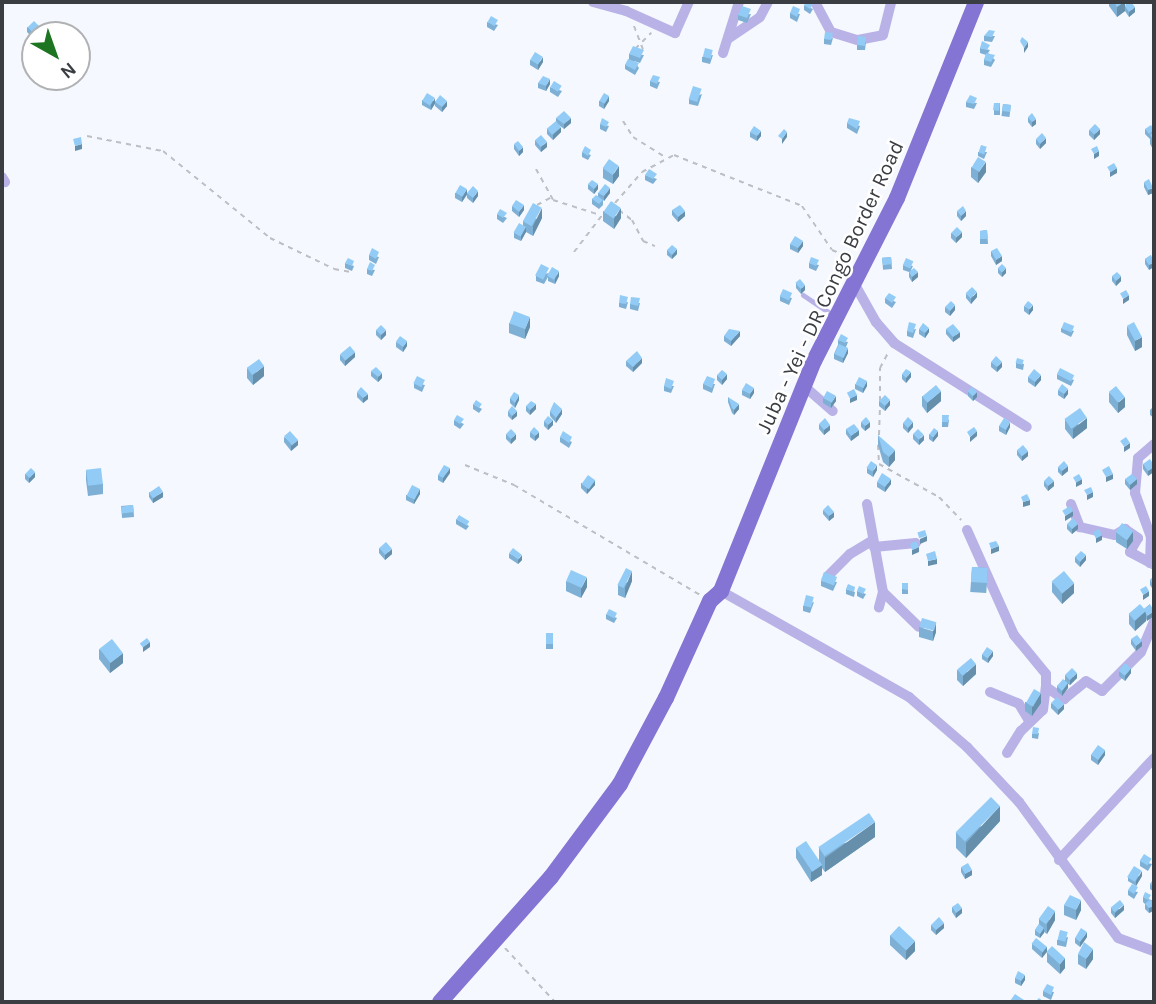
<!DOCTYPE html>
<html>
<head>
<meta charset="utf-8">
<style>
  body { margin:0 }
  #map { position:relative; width:1156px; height:1004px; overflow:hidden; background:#f5f8fe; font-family:Karla,sans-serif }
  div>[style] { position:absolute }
  .path>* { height:2px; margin-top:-1px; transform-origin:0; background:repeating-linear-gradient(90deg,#bcbfc4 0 5px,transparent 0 10px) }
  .lane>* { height:5px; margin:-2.5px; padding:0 2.5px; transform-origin:2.5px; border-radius:2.5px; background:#b8b2e7 }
  .street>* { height:10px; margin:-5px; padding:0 5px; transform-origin:5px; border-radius:5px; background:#b8b2e7 }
  .primary>* { height:16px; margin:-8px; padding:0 8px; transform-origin:8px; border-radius:8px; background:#8474d3 }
  .wall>* { inset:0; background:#7eafd4; transform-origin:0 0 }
  .shaded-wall>* { inset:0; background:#668fac }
  .building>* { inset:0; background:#92ccf6; transform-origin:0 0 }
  span { translate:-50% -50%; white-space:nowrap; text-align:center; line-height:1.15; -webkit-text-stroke:5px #fff; paint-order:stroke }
  .street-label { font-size:21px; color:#3a3d42 }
  .frame { position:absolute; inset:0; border:4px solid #3a3d42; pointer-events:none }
  .north { position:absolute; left:21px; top:21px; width:70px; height:70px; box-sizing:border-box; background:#fff; border:2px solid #b0b1b3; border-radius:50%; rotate:140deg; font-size:19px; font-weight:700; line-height:28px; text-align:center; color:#3a3d42 }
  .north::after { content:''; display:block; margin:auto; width:24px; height:32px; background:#1d7522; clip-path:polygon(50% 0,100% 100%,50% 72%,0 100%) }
</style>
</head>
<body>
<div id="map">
  <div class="path">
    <div style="left:634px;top:26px;width:28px;rotate:69deg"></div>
    <div style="left:635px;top:49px;width:23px;rotate:-45deg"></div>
    <div style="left:623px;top:121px;width:19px;rotate:58deg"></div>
    <div style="left:633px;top:137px;width:38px;rotate:32deg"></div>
    <div style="left:87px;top:136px;width:77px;rotate:11.2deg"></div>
    <div style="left:163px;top:151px;width:138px;rotate:39.1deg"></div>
    <div style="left:270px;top:238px;width:71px;rotate:25.8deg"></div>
    <div style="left:334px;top:269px;width:17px;rotate:10deg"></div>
    <div style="left:536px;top:169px;width:35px;rotate:61deg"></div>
    <div style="left:553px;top:200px;width:49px;rotate:17.7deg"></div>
    <div style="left:615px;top:203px;width:41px;rotate:-48.9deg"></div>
    <div style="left:642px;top:172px;width:36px;rotate:-28deg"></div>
    <div style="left:674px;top:155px;width:138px;rotate:21.7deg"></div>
    <div style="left:802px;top:206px;width:53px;rotate:55.7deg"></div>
    <div style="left:832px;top:250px;width:21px;rotate:23deg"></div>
    <div style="left:537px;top:205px;width:15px;rotate:-28deg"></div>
    <div style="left:619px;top:210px;width:16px;rotate:38deg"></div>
    <div style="left:632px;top:220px;width:24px;rotate:62deg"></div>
    <div style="left:643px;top:241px;width:13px;rotate:23deg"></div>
    <div style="left:574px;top:252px;width:48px;rotate:-52.7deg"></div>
    <div style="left:880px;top:401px;width:33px;rotate:-90deg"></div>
    <div style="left:880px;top:368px;width:17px;rotate:-62deg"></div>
    <div style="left:879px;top:435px;width:29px;rotate:-88deg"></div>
    <div style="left:878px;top:445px;width:19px;rotate:87deg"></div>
    <div style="left:879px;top:464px;width:68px;rotate:28.8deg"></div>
    <div style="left:939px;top:497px;width:32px;rotate:46deg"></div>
    <div style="left:465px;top:465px;width:53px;rotate:22.2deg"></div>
    <div style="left:514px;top:485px;width:216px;rotate:30.6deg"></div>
    <div style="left:505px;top:948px;width:74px;rotate:47.2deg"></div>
  </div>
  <div class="lane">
    <div style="left:803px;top:295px;width:37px;rotate:34deg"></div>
  </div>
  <div class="street">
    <div style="left:593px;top:2px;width:34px;rotate:15deg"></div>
    <div style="left:626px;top:11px;width:54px;rotate:24.2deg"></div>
    <div style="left:675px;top:33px;width:34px;rotate:-66deg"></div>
    <div style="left:815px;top:2px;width:34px;rotate:62deg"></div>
    <div style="left:831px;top:32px;width:28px;rotate:17deg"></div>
    <div style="left:858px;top:40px;width:25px;rotate:-11deg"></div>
    <div style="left:883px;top:35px;width:34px;rotate:-76deg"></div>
    <div style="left:729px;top:38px;width:37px;rotate:-34deg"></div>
    <div style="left:760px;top:17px;width:17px;rotate:-62deg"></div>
    <div style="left:723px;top:53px;width:53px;rotate:-72.6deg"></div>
    <div style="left:2px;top:177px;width:6px;rotate:59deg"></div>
    <div style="left:854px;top:283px;width:45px;rotate:60.6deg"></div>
    <div style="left:876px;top:322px;width:28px;rotate:49deg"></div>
    <div style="left:894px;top:343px;width:157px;rotate:32.3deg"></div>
    <div style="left:804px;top:386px;width:38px;rotate:41deg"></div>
    <div style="left:867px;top:504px;width:89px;rotate:79.7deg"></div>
    <div style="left:883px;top:592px;width:16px;rotate:105deg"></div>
    <div style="left:1071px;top:504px;width:25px;rotate:69deg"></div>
    <div style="left:1080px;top:527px;width:36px;rotate:13deg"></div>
    <div style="left:1115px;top:535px;width:12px;rotate:-31deg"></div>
    <div style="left:1125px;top:529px;width:16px;rotate:35deg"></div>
    <div style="left:1138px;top:538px;width:16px;rotate:120deg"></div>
    <div style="left:1130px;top:552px;width:27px;rotate:28deg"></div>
    <div style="left:967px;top:530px;width:115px;rotate:65.9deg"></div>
    <div style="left:1014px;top:635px;width:50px;rotate:50.6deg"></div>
    <div style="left:1046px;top:674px;width:13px;rotate:90deg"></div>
    <div style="left:874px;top:547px;width:42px;rotate:-5.4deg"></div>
    <div style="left:1150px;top:563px;width:26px;rotate:-88deg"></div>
    <div style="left:1151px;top:537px;width:47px;rotate:-110deg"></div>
    <div style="left:1135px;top:493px;width:35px;rotate:-85deg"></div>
    <div style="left:1138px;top:458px;width:21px;rotate:-41deg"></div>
    <div style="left:828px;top:576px;width:31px;rotate:-45deg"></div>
    <div style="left:850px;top:554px;width:26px;rotate:-31deg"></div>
    <div style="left:721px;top:591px;width:216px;rotate:29.4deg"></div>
    <div style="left:909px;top:697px;width:77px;rotate:40.8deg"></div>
    <div style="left:967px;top:747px;width:76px;rotate:46.6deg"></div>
    <div style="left:1019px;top:802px;width:168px;rotate:53.9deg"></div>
    <div style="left:1118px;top:938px;width:38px;rotate:20deg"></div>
    <div style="left:883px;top:592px;width:50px;rotate:44.2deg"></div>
    <div style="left:990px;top:692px;width:31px;rotate:22deg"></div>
    <div style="left:1019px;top:704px;width:21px;rotate:59deg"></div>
    <div style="left:1007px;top:753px;width:26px;rotate:-58deg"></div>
    <div style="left:1021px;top:731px;width:30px;rotate:-44deg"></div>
    <div style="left:1043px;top:710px;width:23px;rotate:-83deg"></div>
    <div style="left:1046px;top:687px;width:22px;rotate:34deg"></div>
    <div style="left:1064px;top:699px;width:28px;rotate:-39deg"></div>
    <div style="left:1086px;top:681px;width:19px;rotate:32deg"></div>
    <div style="left:1102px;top:691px;width:55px;rotate:-45deg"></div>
    <div style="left:1141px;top:652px;width:34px;rotate:-67deg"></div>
    <div style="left:1059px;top:860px;width:139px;rotate:-47deg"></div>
  </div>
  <div class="primary">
    <div style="left:440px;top:1002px;width:167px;rotate:-48.4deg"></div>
    <div style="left:551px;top:877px;width:116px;rotate:-53.4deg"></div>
    <div style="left:620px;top:784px;width:98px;rotate:-61.9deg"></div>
    <div style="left:666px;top:698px;width:107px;rotate:-65.6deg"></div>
    <div style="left:710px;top:601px;width:15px;rotate:-42deg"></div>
    <div style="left:721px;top:591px;width:248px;rotate:-68deg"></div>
    <div style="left:814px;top:361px;width:183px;rotate:-63deg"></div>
    <div style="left:897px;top:198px;width:211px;rotate:-68deg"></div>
  </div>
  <div class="wall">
    <div style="clip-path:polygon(1109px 2px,1125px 2px,1125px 6px,1135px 12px,1129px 17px,1125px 11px,1117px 17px,1109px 6px)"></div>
    <div style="clip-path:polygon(804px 5px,813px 9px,810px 14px,804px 10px)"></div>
    <div style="clip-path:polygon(790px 13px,800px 14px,797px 22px,790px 18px)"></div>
    <div style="clip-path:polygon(751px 14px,747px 23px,738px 20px,738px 15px)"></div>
    <div style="clip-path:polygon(487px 22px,498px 25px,494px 31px,487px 27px)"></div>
    <div style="clip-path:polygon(27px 27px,41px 33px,35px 35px,34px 39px,27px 32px)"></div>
    <div style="clip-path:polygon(984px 36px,995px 36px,992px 42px,984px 41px)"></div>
    <div style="clip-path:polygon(833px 38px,831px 45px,824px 44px,824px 39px)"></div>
    <div style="clip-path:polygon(866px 42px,865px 50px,857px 50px,857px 45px)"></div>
    <div style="clip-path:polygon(980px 48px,990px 50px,988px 53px,995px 60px,991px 67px,984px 65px,984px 60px,986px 55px,980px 53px)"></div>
    <div style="clip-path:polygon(629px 54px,644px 55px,640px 63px,634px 61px,639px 68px,635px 75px,625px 69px,625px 65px,629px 59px)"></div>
    <div style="clip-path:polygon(713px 55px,710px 64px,702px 62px,702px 57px)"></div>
    <div style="clip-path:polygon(530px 60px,543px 62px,538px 70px,530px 65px)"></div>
    <div style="clip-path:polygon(650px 81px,660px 82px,657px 89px,650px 86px)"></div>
    <div style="clip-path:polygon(538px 83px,550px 84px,546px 91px,538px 88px)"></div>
    <div style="clip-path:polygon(550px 87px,562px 91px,558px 97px,550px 92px)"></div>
    <div style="clip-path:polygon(702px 94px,698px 106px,689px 104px,689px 99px)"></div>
    <div style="clip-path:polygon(422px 100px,435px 101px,447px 106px,442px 112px,435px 106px,435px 104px,431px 110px,422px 105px)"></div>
    <div style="clip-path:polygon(599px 101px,609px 101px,604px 109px,599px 106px)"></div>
    <div style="clip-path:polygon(966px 102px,977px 103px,974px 109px,966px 107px)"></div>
    <div style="left:994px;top:103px;width:6px;height:12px"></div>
    <div style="left:1003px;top:104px;width:8px;height:12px;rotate:7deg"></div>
    <div style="clip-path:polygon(1028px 117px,1036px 124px,1032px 127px,1028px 122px)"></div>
    <div style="clip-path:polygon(556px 118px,571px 123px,564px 129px,559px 125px,561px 132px,553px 140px,547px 134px,547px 129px,556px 122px)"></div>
    <div style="clip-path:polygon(847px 123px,860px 126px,857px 134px,847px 128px)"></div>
    <div style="clip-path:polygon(600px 124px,609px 126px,606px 132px,600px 129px)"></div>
    <div style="clip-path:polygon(1145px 129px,1154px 129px,1154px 151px,1150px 144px,1150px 139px,1145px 134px)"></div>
    <div style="clip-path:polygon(1089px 130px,1100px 134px,1094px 140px,1089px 135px)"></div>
    <div style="clip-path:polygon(750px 132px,761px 136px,757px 141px,750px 137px)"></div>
    <div style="clip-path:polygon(1036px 139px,1046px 143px,1040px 149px,1036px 144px)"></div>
    <div style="clip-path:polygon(535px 140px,547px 147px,541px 152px,535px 145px)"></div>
    <div style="clip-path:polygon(514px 144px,523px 152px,519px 156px,514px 149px)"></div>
    <div style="clip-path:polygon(582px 152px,591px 155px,588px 160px,582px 157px)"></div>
    <div style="clip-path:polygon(978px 152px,987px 152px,984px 159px,978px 156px)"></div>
    <div style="clip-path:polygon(971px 167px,986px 172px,978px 183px,971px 177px)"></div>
    <div style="clip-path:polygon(603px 168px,619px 176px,613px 184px,603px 178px)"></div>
    <div style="clip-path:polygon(645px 175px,657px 179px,653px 184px,645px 180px)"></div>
    <div style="clip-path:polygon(1144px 182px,1153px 193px,1148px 195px,1144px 187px)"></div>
    <div style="clip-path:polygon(588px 184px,598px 189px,594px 194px,588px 189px)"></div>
    <div style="clip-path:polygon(455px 193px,467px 193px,478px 196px,473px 203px,467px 198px,467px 195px,462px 202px,455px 198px)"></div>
    <div style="clip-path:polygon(598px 193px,610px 193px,604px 201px,603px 200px,603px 205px,599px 209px,592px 204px,592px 199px,598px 196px)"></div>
    <div style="clip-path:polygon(512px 206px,524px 210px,519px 217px,512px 211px)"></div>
    <div style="clip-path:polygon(672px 210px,685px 216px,678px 222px,672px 215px)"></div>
    <div style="clip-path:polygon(603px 211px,621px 218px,614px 229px,603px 221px)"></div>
    <div style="clip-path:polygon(957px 211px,966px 216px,961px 221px,957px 216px)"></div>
    <div style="clip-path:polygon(497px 214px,507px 218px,503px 223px,497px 219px)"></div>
    <div style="clip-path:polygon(542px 218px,533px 236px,526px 232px,521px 241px,514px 238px,514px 233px,523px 226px,523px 221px)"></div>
    <div style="clip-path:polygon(987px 230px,988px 244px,980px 244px,980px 231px)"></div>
    <div style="clip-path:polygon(951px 233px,962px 237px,956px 243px,951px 238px)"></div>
    <div style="clip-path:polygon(790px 244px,803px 246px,798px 253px,790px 249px)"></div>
    <div style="clip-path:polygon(667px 250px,677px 254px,672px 259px,667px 255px)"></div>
    <div style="clip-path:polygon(991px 251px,1002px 261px,996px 265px,991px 256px)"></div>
    <div style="clip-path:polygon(369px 255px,379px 257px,376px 264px,369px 260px)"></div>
    <div style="clip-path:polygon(1151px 255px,1149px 270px,1145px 264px,1145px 259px)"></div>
    <div style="left:891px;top:257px;width:12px;height:9px;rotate:85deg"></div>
    <div style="clip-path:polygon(345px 263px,354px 266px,352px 271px,345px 268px)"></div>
    <div style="clip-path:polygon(809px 263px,819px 265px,816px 271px,809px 268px)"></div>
    <div style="clip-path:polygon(903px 265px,913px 266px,911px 270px,918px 277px,912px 282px,909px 277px,909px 272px,903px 270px)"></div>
    <div style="clip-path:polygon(998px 268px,1006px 273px,1002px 277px,998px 273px)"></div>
    <div style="clip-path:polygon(367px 269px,375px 270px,372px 276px,367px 274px)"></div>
    <div style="clip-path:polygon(549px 273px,559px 276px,555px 284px,548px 281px,548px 277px,544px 284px,536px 281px,536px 276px)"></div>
    <div style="clip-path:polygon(1112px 276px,1121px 281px,1116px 286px,1112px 281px)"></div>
    <div style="clip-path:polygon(796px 283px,805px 290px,801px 294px,796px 288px)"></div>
    <div style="clip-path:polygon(966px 294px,977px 297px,971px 304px,966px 298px)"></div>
    <div style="clip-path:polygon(780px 296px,792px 298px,789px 305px,780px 301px)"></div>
    <div style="clip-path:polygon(885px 298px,896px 302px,892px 308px,885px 303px)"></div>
    <div style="clip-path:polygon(628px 302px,626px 309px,619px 307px,619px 303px)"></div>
    <div style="clip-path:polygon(640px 303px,638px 311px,630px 309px,630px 304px)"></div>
    <div style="clip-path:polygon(1024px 306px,1033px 310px,1029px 315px,1024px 311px)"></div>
    <div style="clip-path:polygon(945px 307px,955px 310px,950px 316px,945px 312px)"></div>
    <div style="clip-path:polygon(509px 323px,530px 327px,525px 339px,509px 333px)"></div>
    <div style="clip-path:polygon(1127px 326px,1142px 347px,1135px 351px,1127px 335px)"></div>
    <div style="clip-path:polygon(1061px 328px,1074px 331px,1071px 337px,1061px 332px)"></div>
    <div style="clip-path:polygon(916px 329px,913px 338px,907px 336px,907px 331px)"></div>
    <div style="clip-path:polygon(919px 329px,929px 332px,925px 338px,919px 334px)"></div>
    <div style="clip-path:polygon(946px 329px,960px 337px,953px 342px,946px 334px)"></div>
    <div style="clip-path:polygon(376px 330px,386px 335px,381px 340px,376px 335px)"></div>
    <div style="clip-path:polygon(724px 336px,740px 336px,731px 346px,724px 341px)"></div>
    <div style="clip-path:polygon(838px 340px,848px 342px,846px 347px,848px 353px,843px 363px,834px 359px,834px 354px,838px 345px)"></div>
    <div style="clip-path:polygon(396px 342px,407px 346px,403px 352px,396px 347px)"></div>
    <div style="clip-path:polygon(340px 355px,355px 357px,345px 366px,340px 360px)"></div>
    <div style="clip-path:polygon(626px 361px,642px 363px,633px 372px,626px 366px)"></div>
    <div style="clip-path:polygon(991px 362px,1002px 367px,997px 372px,991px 367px)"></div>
    <div style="clip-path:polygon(1016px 363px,1024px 364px,1023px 370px,1016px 368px)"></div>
    <div style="clip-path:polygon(247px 368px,264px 376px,253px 385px,247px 378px)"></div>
    <div style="clip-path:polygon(371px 371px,382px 378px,378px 382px,371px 376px)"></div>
    <div style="clip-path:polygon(902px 374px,911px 377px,906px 383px,902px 379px)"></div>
    <div style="clip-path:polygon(1057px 374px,1074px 380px,1071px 386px,1057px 379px)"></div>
    <div style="clip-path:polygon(717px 375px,727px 379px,722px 385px,717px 380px)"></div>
    <div style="clip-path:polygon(1028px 377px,1041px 380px,1035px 387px,1028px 382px)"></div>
    <div style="clip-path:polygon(414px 383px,425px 385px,422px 392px,414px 388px)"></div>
    <div style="clip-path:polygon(703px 384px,715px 384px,712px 393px,703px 389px)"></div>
    <div style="clip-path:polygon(855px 384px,867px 386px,863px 393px,855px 389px)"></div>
    <div style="clip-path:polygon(664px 386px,674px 386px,671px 393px,664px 391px)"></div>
    <div style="clip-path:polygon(742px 390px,754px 393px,750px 399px,742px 395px)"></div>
    <div style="clip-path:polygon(1058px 390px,1068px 394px,1064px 399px,1058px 395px)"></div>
    <div style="clip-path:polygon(968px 391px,977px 397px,973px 401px,968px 396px)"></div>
    <div style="clip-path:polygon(357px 392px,368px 399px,363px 403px,357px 397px)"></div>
    <div style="clip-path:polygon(1109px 392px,1125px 407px,1118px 413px,1109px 402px)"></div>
    <div style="clip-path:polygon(922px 396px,941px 401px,927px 413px,922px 406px)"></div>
    <div style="clip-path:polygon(728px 397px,739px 409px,734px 415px,732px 413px,728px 402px)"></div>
    <div style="clip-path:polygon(510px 398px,519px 400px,515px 408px,510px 403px)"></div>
    <div style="clip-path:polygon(823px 398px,836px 401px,831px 408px,823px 403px)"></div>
    <div style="clip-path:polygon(879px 401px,890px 405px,885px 411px,879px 406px)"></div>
    <div style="clip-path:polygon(473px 404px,482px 409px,479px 413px,473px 409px)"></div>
    <div style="clip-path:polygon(526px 406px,536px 409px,530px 415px,526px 411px)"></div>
    <div style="clip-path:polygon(1154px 406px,1154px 428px,1154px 418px,1150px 415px,1150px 410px)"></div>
    <div style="clip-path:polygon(508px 411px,517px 416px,512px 420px,508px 416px)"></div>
    <div style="clip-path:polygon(550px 411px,562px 414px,556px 423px,550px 416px)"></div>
    <div style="clip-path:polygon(942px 415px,949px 420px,948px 427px,942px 427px)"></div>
    <div style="clip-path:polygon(1065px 419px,1087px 428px,1073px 439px,1065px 429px)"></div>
    <div style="clip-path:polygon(454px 420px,464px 424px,460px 429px,454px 425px)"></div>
    <div style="clip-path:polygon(544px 421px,553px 425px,548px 430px,544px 426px)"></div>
    <div style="clip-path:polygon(861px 422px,870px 427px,865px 431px,861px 427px)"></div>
    <div style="clip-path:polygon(903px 423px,913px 427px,908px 433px,903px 428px)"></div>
    <div style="clip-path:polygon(819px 424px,830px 430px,824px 435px,819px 429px)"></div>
    <div style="clip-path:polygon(999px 426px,1010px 427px,1006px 435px,999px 431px)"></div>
    <div style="clip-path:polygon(846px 429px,859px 435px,851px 441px,846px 434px)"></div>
    <div style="clip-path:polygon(530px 432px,539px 437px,535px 441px,530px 437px)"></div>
    <div style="clip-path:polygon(506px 434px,516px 439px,511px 444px,506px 439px)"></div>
    <div style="clip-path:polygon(913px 434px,924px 440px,919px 445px,913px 439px)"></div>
    <div style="clip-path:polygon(929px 434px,938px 436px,933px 442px,929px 439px)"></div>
    <div style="clip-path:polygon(878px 435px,895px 460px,889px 467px,883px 462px,878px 445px)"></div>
    <div style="clip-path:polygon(284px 437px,298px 445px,291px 451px,284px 442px)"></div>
    <div style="clip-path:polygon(560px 437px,572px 442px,569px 448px,560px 442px)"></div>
    <div style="clip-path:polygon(1017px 450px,1028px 456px,1022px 461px,1017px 455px)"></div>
    <div style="clip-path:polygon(1143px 464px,1154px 465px,1148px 476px,1143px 469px)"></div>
    <div style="clip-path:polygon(1058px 467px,1068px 471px,1062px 476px,1058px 472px)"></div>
    <div style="clip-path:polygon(867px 468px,877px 470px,873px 477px,867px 473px)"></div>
    <div style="clip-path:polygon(86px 470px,103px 484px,103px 494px,88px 496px,86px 480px)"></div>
    <div style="clip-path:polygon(450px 473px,443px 483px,438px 480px,438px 475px)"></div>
    <div style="clip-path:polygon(25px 474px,35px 477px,29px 483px,25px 479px)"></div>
    <div style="clip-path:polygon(1125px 479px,1137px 484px,1130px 490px,1125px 484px)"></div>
    <div style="clip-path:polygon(1044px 481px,1054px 486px,1048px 491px,1044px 486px)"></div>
    <div style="clip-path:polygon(877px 482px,891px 484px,885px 492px,877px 487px)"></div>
    <div style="clip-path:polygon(581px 483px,595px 485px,587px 494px,581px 488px)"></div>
    <div style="clip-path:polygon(149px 492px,163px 497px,153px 503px,149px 497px)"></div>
    <div style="clip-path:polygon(420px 494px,414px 504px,406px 500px,406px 495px)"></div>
    <div style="left:133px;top:505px;width:12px;height:12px;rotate:85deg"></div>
    <div style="clip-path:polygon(823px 510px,834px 517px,829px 521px,823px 514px)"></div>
    <div style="clip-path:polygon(456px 519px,469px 526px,466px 530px,456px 524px)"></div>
    <div style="clip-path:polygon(1067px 524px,1078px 529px,1072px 534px,1067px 529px)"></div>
    <div style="clip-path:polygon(1116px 532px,1133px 541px,1127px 549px,1116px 542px)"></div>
    <div style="clip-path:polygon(379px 548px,392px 554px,385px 560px,379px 553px)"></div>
    <div style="clip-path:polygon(509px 553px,522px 560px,518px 564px,509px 558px)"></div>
    <div style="clip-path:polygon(1075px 557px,1086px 560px,1080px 567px,1075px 562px)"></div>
    <div style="left:972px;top:567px;width:16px;height:25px;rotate:4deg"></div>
    <div style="clip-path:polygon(1154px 576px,1154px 591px,1150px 585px,1150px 580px)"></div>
    <div style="clip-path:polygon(566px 581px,587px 587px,581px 598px,566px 591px)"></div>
    <div style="clip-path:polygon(632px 581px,625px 598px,618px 595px,618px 585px)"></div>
    <div style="clip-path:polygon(821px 581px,837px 582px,833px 591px,821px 586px)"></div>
    <div style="clip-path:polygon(1052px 582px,1074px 593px,1062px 604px,1052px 592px)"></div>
    <div style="left:902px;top:583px;width:6px;height:11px"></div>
    <div style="clip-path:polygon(846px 589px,855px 592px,854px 597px,846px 594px)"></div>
    <div style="clip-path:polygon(857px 591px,866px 594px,863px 599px,857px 596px)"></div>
    <div style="clip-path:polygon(814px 602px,810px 613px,803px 611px,803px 606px)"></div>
    <div style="clip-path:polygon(1150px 604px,1147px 621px,1146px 619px,1146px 621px,1135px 631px,1129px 624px,1129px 614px,1144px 609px)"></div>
    <div style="clip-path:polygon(606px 614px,617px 618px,614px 623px,606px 619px)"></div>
    <div style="clip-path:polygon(919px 627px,936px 632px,933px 641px,919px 637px)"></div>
    <div style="left:546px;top:633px;width:7px;height:16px"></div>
    <div style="clip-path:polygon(1131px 639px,1142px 646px,1136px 651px,1131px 644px)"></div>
    <div style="clip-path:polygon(99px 649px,123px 663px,110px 673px,99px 659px)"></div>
    <div style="clip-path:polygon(982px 654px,993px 656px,988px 663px,982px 659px)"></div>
    <div style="clip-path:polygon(957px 670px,976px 674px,963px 686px,957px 680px)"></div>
    <div style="clip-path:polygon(1119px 671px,1131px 673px,1125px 681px,1119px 676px)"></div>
    <div style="clip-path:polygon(1065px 675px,1077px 678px,1070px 685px,1068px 684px,1068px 688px,1062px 696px,1057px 691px,1057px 686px,1065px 680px)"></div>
    <div style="clip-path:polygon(1025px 702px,1041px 703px,1032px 716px,1025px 711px)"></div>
    <div style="clip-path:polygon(1051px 703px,1064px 709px,1058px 715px,1051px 708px)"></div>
    <div style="clip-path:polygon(1039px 733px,1038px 739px,1032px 738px,1032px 734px)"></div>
    <div style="clip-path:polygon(1091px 755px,1105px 755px,1098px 765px,1091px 760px)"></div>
    <div style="clip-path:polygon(1000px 821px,966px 858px,956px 848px,956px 833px)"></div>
    <div style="clip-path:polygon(875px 837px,825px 872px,822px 868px,822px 875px,811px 882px,796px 858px,796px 848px,819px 860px,819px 848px)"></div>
    <div style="clip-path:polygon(1140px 861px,1152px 864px,1148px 871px,1140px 866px)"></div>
    <div style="clip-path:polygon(961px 867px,972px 875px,965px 879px,961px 872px)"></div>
    <div style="clip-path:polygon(1142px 876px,1136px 886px,1128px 881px,1128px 877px)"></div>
    <div style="clip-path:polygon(1154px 879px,1154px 892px,1150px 889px,1150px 884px)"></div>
    <div style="clip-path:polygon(1128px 890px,1138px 892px,1134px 899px,1128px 895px)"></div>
    <div style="clip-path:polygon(1143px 897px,1154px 901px,1154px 911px,1149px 913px,1145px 909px,1145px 904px,1143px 902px)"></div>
    <div style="clip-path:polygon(1064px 905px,1081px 910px,1076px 920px,1064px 915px)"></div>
    <div style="clip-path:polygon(952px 907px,962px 913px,956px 918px,952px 912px)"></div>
    <div style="clip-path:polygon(1111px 908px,1124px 910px,1115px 918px,1111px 913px)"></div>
    <div style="clip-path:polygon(1039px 919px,1055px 920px,1047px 934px,1044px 932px,1040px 938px,1035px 935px,1035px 930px,1039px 924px)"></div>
    <div style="clip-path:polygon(931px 925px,944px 928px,936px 935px,931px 930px)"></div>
    <div style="clip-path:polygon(890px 935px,915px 951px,906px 960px,890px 945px)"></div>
    <div style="clip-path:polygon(1068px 937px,1066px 947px,1057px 945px,1057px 940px)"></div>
    <div style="clip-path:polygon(1087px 937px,1080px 947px,1075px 943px,1075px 938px)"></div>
    <div style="clip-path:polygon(1032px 944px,1047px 947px,1042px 958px,1032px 949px)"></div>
    <div style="clip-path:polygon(1047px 952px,1065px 968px,1060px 974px,1047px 962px)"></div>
    <div style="clip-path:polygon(1078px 954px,1093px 959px,1086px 969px,1078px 964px)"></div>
    <div style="clip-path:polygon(1015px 978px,1025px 980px,1021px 986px,1015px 983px)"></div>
    <div style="clip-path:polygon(1043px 991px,1054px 992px,1051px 1000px,1043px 996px)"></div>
  </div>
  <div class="shaded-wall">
    <div style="clip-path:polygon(1124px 2px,1125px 2px,1125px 11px,1117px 17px,1117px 7px)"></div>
    <div style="clip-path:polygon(1135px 7px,1135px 12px,1129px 17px,1129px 12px)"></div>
    <div style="clip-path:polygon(41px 28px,41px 33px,39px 35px,35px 35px,34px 39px,34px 34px)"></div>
    <div style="clip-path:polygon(1028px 42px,1028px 47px,1024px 53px,1024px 48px)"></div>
    <div style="clip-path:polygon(543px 57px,543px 62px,538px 70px,538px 65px)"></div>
    <div style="clip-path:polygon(550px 79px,550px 84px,546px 91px,546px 86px)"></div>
    <div style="clip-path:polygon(609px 96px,609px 101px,604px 109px,604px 104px)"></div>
    <div style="clip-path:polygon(435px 98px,435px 103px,431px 110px,431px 105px)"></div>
    <div style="clip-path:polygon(447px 101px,447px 106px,442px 112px,442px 107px)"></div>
    <div style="clip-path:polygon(571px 118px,571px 123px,564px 129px,564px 124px)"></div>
    <div style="clip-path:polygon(1036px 119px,1036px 124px,1032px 127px,1032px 122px)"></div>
    <div style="clip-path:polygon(561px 127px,561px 132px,553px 140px,553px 135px)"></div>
    <div style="clip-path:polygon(1100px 129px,1100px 134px,1094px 140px,1094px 135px)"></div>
    <div style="clip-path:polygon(761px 131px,761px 136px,757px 141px,757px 136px)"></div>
    <div style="clip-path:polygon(787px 132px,787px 137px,782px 144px,782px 139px)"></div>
    <div style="clip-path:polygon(1046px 138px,1046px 143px,1040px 149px,1040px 144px)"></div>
    <div style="clip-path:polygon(547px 142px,547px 147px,541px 152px,541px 147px)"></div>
    <div style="clip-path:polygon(82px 144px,82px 149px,75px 151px,75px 146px)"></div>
    <div style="clip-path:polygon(523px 147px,523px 152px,519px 156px,519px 151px)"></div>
    <div style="clip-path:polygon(1099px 151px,1099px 156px,1094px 159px,1094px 154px)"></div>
    <div style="clip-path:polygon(986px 162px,986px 172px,978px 183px,978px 173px)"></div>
    <div style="clip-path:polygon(619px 166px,619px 176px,613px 184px,613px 175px)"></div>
    <div style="clip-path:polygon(1117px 168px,1117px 173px,1110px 177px,1110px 172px)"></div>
    <div style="clip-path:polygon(598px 184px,598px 189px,594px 194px,594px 189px)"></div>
    <div style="clip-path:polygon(610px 188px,610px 193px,604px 201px,604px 196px)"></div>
    <div style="clip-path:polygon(1153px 188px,1153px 193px,1148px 195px,1148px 190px)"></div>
    <div style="clip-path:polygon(467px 189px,467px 194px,462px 202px,462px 197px)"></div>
    <div style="clip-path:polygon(478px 191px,478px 196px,473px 203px,473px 198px)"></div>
    <div style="clip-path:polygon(524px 205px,524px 210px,519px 217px,519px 212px)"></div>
    <div style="clip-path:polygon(542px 208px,542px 218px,533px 236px,533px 226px)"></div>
    <div style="clip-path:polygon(621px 208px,621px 218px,614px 229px,614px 219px)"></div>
    <div style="clip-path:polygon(685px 211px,685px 216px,678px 222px,678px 217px)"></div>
    <div style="clip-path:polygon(966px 211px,966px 216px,961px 221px,961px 216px)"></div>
    <div style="clip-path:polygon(526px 227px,526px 232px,521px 241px,521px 236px)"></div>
    <div style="clip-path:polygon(962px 232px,962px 237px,956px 243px,956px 238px)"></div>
    <div style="clip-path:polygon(803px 241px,803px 246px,798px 253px,798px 248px)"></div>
    <div style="clip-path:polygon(677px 249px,677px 254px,672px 259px,672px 255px)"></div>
    <div style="clip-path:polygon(1002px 256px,1002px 261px,996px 265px,996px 260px)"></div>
    <div style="clip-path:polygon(1154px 262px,1154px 267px,1149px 270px,1149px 265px)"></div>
    <div style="clip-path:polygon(1006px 268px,1006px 273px,1002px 277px,1002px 272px)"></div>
    <div style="clip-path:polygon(559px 271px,559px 276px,555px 284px,555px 279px)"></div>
    <div style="clip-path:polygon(918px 272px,918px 277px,912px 282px,912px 277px)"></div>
    <div style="clip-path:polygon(1121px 276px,1121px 281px,1116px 286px,1116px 281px)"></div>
    <div style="clip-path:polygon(805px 285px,805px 290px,801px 294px,801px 289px)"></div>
    <div style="clip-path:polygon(977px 292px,977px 297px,971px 304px,971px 299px)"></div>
    <div style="clip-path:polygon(1129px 295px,1129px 300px,1123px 304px,1123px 299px)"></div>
    <div style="clip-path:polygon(955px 305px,955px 310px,950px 316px,950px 311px)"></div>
    <div style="clip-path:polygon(1033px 305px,1033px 310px,1029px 315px,1029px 310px)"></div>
    <div style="clip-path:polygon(530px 317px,530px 327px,525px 339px,525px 329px)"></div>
    <div style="clip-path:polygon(929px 328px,929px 332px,925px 338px,925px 333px)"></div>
    <div style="clip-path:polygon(386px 330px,386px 335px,381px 340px,381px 335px)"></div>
    <div style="clip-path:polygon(740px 331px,740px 336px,731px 346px,731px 341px)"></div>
    <div style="clip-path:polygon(960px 332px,960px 337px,953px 342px,953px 337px)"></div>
    <div style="clip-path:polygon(1142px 337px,1142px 347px,1135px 351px,1135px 341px)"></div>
    <div style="clip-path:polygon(407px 341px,407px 346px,403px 352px,403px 347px)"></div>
    <div style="clip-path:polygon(848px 348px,848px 353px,843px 363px,843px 358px)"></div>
    <div style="clip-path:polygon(355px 352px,355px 357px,345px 366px,345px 361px)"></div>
    <div style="clip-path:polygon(642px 358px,642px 363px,633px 372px,633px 367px)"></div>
    <div style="clip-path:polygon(1002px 362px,1002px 367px,997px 372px,997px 367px)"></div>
    <div style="clip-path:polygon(264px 366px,264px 376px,253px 385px,253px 375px)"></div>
    <div style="clip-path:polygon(911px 372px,911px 377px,906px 383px,906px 378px)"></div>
    <div style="clip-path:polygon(382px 373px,382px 378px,378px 382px,378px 377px)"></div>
    <div style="clip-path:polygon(727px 374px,727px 379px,722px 385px,722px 380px)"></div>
    <div style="clip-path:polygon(1041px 375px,1041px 380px,1035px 387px,1035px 382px)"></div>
    <div style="clip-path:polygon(867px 381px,867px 386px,863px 393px,863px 388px)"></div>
    <div style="clip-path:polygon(754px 388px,754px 393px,750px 399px,750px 394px)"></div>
    <div style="clip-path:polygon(1068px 389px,1068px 394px,1064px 399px,1064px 394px)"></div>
    <div style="clip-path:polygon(941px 391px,941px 401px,927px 413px,927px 403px)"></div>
    <div style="clip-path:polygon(977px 392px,977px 397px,973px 401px,973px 396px)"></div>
    <div style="clip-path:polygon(368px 394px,368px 399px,363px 403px,363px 398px)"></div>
    <div style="clip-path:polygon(519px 395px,519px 400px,515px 408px,515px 403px)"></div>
    <div style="clip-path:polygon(857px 395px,857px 400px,850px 403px,850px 398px)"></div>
    <div style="clip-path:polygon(836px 396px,836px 401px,831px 408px,831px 403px)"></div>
    <div style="clip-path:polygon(1125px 397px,1125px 407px,1118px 413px,1118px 403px)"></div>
    <div style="clip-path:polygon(890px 400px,890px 405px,885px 411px,885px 406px)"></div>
    <div style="clip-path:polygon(536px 404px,536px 409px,530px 415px,530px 410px)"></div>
    <div style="clip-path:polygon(739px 404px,739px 409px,734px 415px,734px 410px)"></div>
    <div style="clip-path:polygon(562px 409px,562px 414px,556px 423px,556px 418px)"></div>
    <div style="clip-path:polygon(517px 411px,517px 416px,512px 420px,512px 416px)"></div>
    <div style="clip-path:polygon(1087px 418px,1087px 428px,1073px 439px,1073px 429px)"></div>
    <div style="clip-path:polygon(553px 420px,553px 425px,548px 430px,548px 425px)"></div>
    <div style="clip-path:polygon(870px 422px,870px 427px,865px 431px,865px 426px)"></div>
    <div style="clip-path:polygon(913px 422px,913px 427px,908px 433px,908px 428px)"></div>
    <div style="clip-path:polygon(1010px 422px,1010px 427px,1006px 435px,1006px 430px)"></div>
    <div style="clip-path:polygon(830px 425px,830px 430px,824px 435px,824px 430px)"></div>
    <div style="clip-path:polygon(859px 430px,859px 435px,851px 441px,851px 436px)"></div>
    <div style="clip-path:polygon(938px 431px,938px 436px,933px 442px,933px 437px)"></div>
    <div style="clip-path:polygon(977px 431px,977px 436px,970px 442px,970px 437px)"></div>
    <div style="clip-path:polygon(539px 432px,539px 437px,535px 441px,535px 436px)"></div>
    <div style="clip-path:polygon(516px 434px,516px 439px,511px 444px,511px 439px)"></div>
    <div style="clip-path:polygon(924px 435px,924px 440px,919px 445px,919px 440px)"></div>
    <div style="clip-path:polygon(298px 440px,298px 445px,291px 451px,291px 446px)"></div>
    <div style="clip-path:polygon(1130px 443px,1130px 448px,1124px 452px,1124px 447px)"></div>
    <div style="clip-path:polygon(895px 450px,895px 460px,889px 467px,889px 457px)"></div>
    <div style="clip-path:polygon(1028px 451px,1028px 456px,1022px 461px,1022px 456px)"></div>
    <div style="clip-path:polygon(877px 465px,877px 470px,873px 477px,873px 472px)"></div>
    <div style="clip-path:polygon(1068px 466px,1068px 471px,1062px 476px,1062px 471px)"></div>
    <div style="clip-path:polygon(1154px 467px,1154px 472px,1148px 476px,1148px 471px)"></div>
    <div style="clip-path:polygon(450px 468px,450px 473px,443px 483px,443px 478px)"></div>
    <div style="clip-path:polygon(35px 472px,35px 477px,29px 483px,29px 478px)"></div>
    <div style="clip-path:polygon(1113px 474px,1113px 479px,1106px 482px,1106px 477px)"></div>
    <div style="clip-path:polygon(891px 479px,891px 484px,885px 492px,885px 487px)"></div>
    <div style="clip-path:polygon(1082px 479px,1082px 484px,1076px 487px,1076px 482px)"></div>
    <div style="clip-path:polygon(1137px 479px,1137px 484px,1130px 490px,1130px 485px)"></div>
    <div style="clip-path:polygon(595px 480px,595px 485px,587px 494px,587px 489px)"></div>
    <div style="clip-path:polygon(1054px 481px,1054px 486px,1048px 491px,1048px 486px)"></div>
    <div style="clip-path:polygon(420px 489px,420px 494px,414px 504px,414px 499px)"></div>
    <div style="clip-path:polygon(163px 492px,163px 497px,153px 503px,153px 498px)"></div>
    <div style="clip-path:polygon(1093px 492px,1093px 497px,1087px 500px,1087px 495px)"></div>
    <div style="clip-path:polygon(1030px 500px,1030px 505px,1023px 507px,1023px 502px)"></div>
    <div style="clip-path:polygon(1073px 511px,1073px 516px,1065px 521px,1065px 516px)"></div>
    <div style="clip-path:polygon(834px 512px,834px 517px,829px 521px,829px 516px)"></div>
    <div style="clip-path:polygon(1078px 524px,1078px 529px,1072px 534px,1072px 529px)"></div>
    <div style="clip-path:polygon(1133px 531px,1133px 541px,1127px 549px,1127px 540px)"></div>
    <div style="clip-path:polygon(1102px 535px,1102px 540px,1096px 543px,1096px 538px)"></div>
    <div style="clip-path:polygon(927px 536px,927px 541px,920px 544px,920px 539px)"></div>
    <div style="clip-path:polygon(999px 546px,999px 551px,991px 554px,991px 549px)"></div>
    <div style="clip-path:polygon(919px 547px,919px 552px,912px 555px,912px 550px)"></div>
    <div style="clip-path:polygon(392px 549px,392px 554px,385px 560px,385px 555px)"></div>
    <div style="clip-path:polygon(522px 555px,522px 560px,518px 564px,518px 560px)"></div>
    <div style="clip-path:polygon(1086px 555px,1086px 560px,1080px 567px,1080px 562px)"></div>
    <div style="clip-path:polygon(937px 559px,937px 564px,928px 566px,928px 561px)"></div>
    <div style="clip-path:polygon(632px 571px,632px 581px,625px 598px,625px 588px)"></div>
    <div style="clip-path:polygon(587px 577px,587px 587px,581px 598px,581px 589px)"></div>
    <div style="clip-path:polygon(1074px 583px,1074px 593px,1062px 604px,1062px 594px)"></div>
    <div style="clip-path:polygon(1149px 591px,1149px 596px,1143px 600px,1143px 595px)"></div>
    <div style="clip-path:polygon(1146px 611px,1146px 621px,1135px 631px,1135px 621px)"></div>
    <div style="clip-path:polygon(1154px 611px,1154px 616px,1147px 621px,1147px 616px)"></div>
    <div style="clip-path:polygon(936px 622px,936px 632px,933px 641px,933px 631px)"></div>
    <div style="clip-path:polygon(1142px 641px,1142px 646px,1136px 651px,1136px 646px)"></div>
    <div style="clip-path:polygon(150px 642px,150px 647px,143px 652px,143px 647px)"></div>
    <div style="clip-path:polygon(993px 651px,993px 656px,988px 663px,988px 658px)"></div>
    <div style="clip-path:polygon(123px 653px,123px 663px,110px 673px,110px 663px)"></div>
    <div style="clip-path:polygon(976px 664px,976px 674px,963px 686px,963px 676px)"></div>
    <div style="clip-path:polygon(1131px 668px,1131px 673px,1125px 681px,1125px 676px)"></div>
    <div style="clip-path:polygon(1077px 673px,1077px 678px,1070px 685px,1070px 680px)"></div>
    <div style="clip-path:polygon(1068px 683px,1068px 688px,1062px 696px,1062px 691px)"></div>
    <div style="clip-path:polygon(1041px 693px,1041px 703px,1032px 716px,1032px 706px)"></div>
    <div style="clip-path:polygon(1064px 704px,1064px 709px,1058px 715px,1058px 710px)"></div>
    <div style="clip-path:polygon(1105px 750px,1105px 755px,1098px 765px,1098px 760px)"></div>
    <div style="clip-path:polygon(1000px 806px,1000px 821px,966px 858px,966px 843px)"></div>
    <div style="clip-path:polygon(875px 822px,875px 837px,825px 872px,825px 858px)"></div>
    <div style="clip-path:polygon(822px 865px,822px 875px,811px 882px,811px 872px)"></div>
    <div style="clip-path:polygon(972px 870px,972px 875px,965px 879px,965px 874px)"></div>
    <div style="clip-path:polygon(1142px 871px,1142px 876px,1136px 886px,1136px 881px)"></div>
    <div style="clip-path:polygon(1081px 900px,1081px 910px,1076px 920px,1076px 910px)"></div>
    <div style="clip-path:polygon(1124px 905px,1124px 910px,1115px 918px,1115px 913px)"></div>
    <div style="clip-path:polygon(1154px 905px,1154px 910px,1149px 913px,1149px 908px)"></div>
    <div style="clip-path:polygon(962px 908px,962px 913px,956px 918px,956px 913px)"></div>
    <div style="clip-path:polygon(1055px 911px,1055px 920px,1047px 934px,1047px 924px)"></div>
    <div style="clip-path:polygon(944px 923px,944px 928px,936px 935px,936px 930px)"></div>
    <div style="clip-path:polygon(1044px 928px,1044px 933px,1040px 938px,1040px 934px)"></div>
    <div style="clip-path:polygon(1087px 932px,1087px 937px,1080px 947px,1080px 942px)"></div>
    <div style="clip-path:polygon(915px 941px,915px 951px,906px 960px,906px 950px)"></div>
    <div style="clip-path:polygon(1047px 947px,1047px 952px,1042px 958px,1042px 953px)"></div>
    <div style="clip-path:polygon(1093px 949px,1093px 959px,1086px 969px,1086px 959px)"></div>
    <div style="clip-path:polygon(1065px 958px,1065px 968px,1060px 974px,1060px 964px)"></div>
    <div style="clip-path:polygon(1025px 975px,1025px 980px,1021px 986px,1021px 981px)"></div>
  </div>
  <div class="building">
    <div style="clip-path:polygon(807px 2px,809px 2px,813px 4px,810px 9px,804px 5px)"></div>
    <div style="clip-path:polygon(1114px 2px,1124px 2px,1117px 7px)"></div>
    <div style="clip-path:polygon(1127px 2px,1131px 2px,1135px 7px,1129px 12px,1125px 6px)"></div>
    <div style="clip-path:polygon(742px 6px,751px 9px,747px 18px,738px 15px)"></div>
    <div style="clip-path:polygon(793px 6px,800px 9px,797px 17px,790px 13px)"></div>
    <div style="left:491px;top:16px;width:8px;height:7px;rotate:30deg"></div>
    <div style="left:34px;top:21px;width:10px;height:9px;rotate:45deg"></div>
    <div style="clip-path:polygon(989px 30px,995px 31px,992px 37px,984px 36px)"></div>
    <div style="clip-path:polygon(825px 32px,833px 33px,831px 40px,824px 39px)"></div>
    <div style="left:858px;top:36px;width:8px;height:9px;rotate:7deg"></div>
    <div style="clip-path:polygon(1022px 37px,1028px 42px,1024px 48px,1020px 41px)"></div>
    <div style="clip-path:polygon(982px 41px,990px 45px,987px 50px,980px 48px)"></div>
    <div style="clip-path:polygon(633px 46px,644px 50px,640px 58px,629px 54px)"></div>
    <div style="left:705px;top:48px;width:8px;height:9px;rotate:14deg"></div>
    <div style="left:535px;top:52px;width:9px;height:9px;rotate:32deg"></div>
    <div style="clip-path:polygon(986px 53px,995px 55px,991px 62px,984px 60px)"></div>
    <div style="clip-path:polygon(628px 59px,639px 63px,635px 70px,625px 65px)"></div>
    <div style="clip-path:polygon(653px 75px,660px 77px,657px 84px,650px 81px)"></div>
    <div style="clip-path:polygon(543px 76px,550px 79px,546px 86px,538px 83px)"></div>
    <div style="left:554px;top:81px;width:9px;height:7px;rotate:32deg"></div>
    <div style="left:693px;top:86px;width:9px;height:14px;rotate:18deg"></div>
    <div style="left:427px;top:93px;width:9px;height:9px;rotate:32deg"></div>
    <div style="left:604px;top:93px;width:6px;height:9px;rotate:31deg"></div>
    <div style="clip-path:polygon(440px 95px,447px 101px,442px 107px,435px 102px)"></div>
    <div style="clip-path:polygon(970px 95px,977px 98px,974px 104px,966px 102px)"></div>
    <div style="clip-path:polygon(994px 103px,1000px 103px,999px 111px,993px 110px)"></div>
    <div style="left:1003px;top:104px;width:8px;height:7px;rotate:7deg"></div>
    <div style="clip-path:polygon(564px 111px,571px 118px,564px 124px,556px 118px)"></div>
    <div style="clip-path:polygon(1032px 113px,1036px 119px,1032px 122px,1028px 117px)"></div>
    <div style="clip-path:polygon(602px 118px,609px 122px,606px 127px,600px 124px)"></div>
    <div style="clip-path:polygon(849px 118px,860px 121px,857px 129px,847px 123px)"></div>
    <div style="left:556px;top:121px;width:8px;height:12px;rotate:50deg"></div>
    <div style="left:1095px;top:124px;width:7px;height:8px;rotate:45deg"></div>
    <div style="clip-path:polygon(1151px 125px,1154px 130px,1149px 134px,1145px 129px)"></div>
    <div style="clip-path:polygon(754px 126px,761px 131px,757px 136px,750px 132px)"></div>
    <div style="clip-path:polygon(784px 129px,787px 132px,782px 139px,778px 136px)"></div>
    <div style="clip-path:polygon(1154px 131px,1154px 141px,1150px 135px)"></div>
    <div style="clip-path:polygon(1042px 133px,1046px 138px,1040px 144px,1036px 139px)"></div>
    <div style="left:541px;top:135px;width:9px;height:8px;rotate:49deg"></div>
    <div style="clip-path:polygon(81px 137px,82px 144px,75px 146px,73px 139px)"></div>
    <div style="clip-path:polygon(518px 141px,523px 147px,519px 151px,514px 144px)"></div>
    <div style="left:981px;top:145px;width:6px;height:8px;rotate:18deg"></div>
    <div style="clip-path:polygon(585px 146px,591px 150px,588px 156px,582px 152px)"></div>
    <div style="clip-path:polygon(1097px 146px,1099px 151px,1094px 154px,1091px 149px)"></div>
    <div style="left:978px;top:157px;width:9px;height:12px;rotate:32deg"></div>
    <div style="left:609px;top:159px;width:12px;height:11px;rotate:35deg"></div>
    <div style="left:1114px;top:163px;width:6px;height:8px;rotate:59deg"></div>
    <div style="clip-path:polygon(649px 169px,657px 174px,653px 179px,645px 175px)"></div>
    <div style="clip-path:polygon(1149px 179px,1153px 188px,1148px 190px,1144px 182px)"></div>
    <div style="clip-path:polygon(592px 180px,598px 184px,594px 189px,588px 184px)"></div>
    <div style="clip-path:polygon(605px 184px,610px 188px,604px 196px,598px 193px)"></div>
    <div style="left:460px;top:185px;width:8px;height:9px;rotate:30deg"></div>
    <div style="clip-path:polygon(473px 186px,478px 191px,473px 198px,467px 193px)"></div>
    <div style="clip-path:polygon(596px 195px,603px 200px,599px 204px,592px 199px)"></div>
    <div style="clip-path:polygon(516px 200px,524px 205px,519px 212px,512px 206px)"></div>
    <div style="left:611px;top:201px;width:12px;height:13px;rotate:35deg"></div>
    <div style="left:533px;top:203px;width:10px;height:21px;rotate:29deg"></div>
    <div style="clip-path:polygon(680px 205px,685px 211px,678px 217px,672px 210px)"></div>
    <div style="clip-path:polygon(963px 206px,966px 211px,961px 216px,957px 211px)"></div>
    <div style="clip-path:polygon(500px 209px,507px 213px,503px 218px,497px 214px)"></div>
    <div style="left:519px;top:223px;width:8px;height:11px;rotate:30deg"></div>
    <div style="left:957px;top:227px;width:7px;height:8px;rotate:45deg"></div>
    <div style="clip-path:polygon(987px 230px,988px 239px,980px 239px,980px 231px)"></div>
    <div style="clip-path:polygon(795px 236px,803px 241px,798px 248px,790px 244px)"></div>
    <div style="clip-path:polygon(672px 245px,677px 249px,672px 255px,667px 250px)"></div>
    <div style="clip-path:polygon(372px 248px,379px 252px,376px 259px,369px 255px)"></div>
    <div style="clip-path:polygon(997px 248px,1002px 256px,996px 260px,991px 251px)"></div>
    <div style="clip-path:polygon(1151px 255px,1154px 262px,1149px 265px,1145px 259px)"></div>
    <div style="clip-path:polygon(811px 257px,819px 260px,816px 266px,809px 263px)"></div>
    <div style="left:891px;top:257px;width:7px;height:9px;rotate:82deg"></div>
    <div style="clip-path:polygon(348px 258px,354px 261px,352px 266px,345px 263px)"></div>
    <div style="left:906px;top:258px;width:8px;height:8px;rotate:23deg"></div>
    <div style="clip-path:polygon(370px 262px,375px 265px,372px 271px,367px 269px)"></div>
    <div style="left:541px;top:264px;width:9px;height:13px;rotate:27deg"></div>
    <div style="left:1002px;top:264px;width:6px;height:6px;rotate:45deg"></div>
    <div style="left:552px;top:267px;width:8px;height:10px;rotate:30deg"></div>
    <div style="clip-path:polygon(914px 268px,918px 272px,912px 277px,909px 272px)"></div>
    <div style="clip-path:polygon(1117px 272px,1121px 276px,1116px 281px,1112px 276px)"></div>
    <div style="left:800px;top:279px;width:8px;height:6px;rotate:50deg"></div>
    <div style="left:972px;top:287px;width:7px;height:9px;rotate:45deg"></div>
    <div style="left:783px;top:289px;width:10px;height:8px;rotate:24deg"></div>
    <div style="left:1126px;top:290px;width:6px;height:7px;rotate:59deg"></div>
    <div style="clip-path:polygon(889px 293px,896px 297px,892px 303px,885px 298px)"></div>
    <div style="clip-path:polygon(620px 295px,628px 297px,626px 304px,619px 303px)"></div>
    <div style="clip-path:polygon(631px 297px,640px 298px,638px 306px,630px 304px)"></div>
    <div style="clip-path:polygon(951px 301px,955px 305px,950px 311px,945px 307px)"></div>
    <div style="left:1028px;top:301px;width:6px;height:6px;rotate:39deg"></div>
    <div style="left:514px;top:311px;width:17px;height:13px;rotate:21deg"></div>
    <div style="clip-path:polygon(909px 322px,916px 324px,913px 333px,907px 331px)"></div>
    <div style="left:1064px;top:322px;width:11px;height:7px;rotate:22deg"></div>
    <div style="left:1134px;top:322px;width:17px;height:8px;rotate:62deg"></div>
    <div style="clip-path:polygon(923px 323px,929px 328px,925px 333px,919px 329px)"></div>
    <div style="clip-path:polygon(953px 324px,960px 332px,953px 337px,946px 329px)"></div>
    <div style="left:381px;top:325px;width:7px;height:7px;rotate:45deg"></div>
    <div style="clip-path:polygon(729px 329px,740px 331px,731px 341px,724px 336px)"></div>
    <div style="clip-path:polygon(841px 334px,848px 338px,845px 343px,838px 340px)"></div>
    <div style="left:400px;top:336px;width:9px;height:7px;rotate:36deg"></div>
    <div style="left:839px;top:344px;width:10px;height:11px;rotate:24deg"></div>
    <div style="left:350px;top:346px;width:8px;height:13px;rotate:50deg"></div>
    <div style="clip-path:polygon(637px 351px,642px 358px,633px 367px,626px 361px)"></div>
    <div style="clip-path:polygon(996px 356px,1002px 362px,997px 367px,991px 362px)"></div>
    <div style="left:1017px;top:358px;width:7px;height:5px;rotate:16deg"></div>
    <div style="left:259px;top:359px;width:9px;height:15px;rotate:54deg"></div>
    <div style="clip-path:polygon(376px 367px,382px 373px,378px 377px,371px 371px)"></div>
    <div style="left:1060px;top:368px;width:16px;height:7px;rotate:27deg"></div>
    <div style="clip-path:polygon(906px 369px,911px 372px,906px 378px,902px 374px)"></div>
    <div style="clip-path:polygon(1034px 369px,1041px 375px,1035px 382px,1028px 377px)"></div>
    <div style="clip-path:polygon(722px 370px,727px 374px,722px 380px,717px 375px)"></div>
    <div style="left:417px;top:376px;width:9px;height:8px;rotate:27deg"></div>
    <div style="clip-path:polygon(707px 376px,715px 379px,712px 388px,703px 384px)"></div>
    <div style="left:859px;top:377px;width:9px;height:8px;rotate:27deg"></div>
    <div style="clip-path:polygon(666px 378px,674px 381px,671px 389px,664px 386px)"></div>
    <div style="clip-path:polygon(746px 383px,754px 388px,750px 394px,742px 390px)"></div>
    <div style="clip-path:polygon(1062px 384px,1068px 389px,1064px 394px,1058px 390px)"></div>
    <div style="left:936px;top:385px;width:8px;height:18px;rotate:50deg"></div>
    <div style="left:1116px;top:386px;width:14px;height:9px;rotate:51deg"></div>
    <div style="clip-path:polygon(361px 387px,368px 394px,363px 398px,357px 392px)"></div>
    <div style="left:972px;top:387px;width:7px;height:6px;rotate:45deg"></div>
    <div style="left:854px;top:389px;width:7px;height:8px;rotate:63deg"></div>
    <div style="left:827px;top:391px;width:10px;height:8px;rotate:29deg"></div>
    <div style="clip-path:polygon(514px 392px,519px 395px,515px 403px,510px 398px)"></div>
    <div style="clip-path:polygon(885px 395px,890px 400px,885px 406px,879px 401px)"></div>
    <div style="clip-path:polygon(728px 397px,739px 404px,734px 410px,732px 408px)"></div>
    <div style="left:476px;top:400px;width:7px;height:5px;rotate:34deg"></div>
    <div style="clip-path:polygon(531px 401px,536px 404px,530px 410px,526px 406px)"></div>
    <div style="clip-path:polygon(554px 402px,562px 409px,556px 418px,550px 411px)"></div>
    <div style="clip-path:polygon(512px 406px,517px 411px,512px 416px,508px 411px)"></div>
    <div style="left:1080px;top:408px;width:12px;height:19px;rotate:55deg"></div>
    <div style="clip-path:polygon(457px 415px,464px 419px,460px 424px,454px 420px)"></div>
    <div style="clip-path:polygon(942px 415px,949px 415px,948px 422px,942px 422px)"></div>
    <div style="clip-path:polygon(548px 416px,553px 420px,548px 425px,544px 421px)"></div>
    <div style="clip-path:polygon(866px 417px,870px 422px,865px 426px,861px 422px)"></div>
    <div style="clip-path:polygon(908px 417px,913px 422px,908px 428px,903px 423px)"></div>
    <div style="clip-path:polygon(825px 418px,830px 425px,824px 430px,819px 424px)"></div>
    <div style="clip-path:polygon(1004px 418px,1010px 422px,1006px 430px,999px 426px)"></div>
    <div style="clip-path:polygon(854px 424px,859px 430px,851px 436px,846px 429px)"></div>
    <div style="clip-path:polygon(534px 427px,539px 432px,535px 436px,530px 432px)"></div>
    <div style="clip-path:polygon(974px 427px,977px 431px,970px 437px,967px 432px)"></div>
    <div style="left:934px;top:428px;width:5px;height:8px;rotate:37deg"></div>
    <div style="left:511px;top:429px;width:7px;height:7px;rotate:45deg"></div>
    <div style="left:918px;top:429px;width:8px;height:7px;rotate:45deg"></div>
    <div style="left:290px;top:431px;width:12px;height:8px;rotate:48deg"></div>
    <div style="clip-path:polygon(563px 431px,572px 437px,569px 443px,560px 437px)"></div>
    <div style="clip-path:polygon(878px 435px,895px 450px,889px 457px,883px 452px)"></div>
    <div style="left:1126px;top:437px;width:7px;height:7px;rotate:56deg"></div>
    <div style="left:1023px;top:445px;width:8px;height:8px;rotate:50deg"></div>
    <div style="clip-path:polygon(1150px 459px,1154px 465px,1154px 467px,1148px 471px,1143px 464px)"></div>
    <div style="left:871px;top:461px;width:7px;height:8px;rotate:34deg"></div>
    <div style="clip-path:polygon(1064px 461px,1068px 466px,1062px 471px,1058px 467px)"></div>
    <div style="clip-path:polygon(444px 465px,450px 468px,443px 478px,438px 475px)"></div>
    <div style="clip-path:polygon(1109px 466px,1113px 474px,1106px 477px,1102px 470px)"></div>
    <div style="left:31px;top:468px;width:6px;height:8px;rotate:45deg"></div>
    <div style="left:101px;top:468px;width:16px;height:15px;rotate:83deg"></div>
    <div style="clip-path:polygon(882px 473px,891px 479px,885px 487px,877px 482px)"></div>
    <div style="left:1079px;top:474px;width:6px;height:7px;rotate:59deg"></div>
    <div style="clip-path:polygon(1132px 474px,1137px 479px,1130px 485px,1125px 479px)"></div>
    <div style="left:588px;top:475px;width:9px;height:11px;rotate:36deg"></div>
    <div style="clip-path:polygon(1049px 476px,1054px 481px,1048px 486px,1044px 481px)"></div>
    <div style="left:412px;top:485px;width:9px;height:12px;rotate:27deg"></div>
    <div style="left:159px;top:486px;width:7px;height:12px;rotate:56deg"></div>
    <div style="clip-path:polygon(1091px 487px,1093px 492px,1087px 495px,1084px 490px)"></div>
    <div style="clip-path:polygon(1027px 494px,1030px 500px,1023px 502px,1021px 497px)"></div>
    <div style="left:133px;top:505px;width:7px;height:12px;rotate:82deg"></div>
    <div style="clip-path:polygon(828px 505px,834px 512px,829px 516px,823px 510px)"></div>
    <div style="left:1070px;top:506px;width:6px;height:9px;rotate:59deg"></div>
    <div style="left:459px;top:515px;width:12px;height:5px;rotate:31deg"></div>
    <div style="clip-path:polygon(1073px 518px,1078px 524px,1072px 529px,1067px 524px)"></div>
    <div style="left:1122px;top:523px;width:14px;height:11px;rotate:36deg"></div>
    <div style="left:1099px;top:529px;width:7px;height:7px;rotate:63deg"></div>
    <div style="left:925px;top:530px;width:6px;height:8px;rotate:72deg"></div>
    <div style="clip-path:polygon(916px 541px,919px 547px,912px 550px,910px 544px)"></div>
    <div style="clip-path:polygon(996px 541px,999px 546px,991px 549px,989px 543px)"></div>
    <div style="left:386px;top:542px;width:9px;height:9px;rotate:49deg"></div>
    <div style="left:513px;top:548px;width:11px;height:6px;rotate:38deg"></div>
    <div style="clip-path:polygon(935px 551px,937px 559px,928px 561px,926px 554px)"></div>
    <div style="clip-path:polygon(1081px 551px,1086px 555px,1080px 562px,1075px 557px)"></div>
    <div style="left:972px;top:567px;width:16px;height:15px;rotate:4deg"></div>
    <div style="left:626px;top:568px;width:7px;height:19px;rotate:27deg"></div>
    <div style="left:571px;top:570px;width:17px;height:12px;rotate:24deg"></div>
    <div style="left:1064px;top:571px;width:16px;height:16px;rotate:50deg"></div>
    <div style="left:824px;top:572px;width:14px;height:9px;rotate:21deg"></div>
    <div style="clip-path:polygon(1154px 576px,1154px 586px,1150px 580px)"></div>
    <div style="clip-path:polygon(902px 583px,908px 583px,908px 590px,902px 589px)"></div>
    <div style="clip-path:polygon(848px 584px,855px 587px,854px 592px,846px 589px)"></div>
    <div style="clip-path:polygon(859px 586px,866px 589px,863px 594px,857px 591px)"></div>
    <div style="left:1146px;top:586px;width:6px;height:7px;rotate:59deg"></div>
    <div style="left:806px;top:595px;width:8px;height:11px;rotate:14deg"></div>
    <div style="left:1140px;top:604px;width:9px;height:15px;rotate:49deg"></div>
    <div style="clip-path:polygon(1150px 604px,1154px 611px,1147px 616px,1144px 609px)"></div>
    <div style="left:609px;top:609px;width:9px;height:6px;rotate:27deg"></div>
    <div style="left:922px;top:618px;width:15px;height:9px;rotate:16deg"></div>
    <div style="left:546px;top:633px;width:7px;height:11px"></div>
    <div style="clip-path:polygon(1137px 635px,1142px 641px,1136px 646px,1131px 639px)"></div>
    <div style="left:147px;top:638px;width:5px;height:9px;rotate:53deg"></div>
    <div style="left:112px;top:639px;width:18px;height:16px;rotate:52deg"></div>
    <div style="left:987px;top:647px;width:7px;height:9px;rotate:34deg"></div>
    <div style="left:971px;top:658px;width:8px;height:18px;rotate:50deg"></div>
    <div style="left:1125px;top:663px;width:8px;height:10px;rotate:40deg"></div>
    <div style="left:1072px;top:668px;width:7px;height:10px;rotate:45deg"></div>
    <div style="clip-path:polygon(1063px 679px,1068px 683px,1062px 691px,1057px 686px)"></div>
    <div style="left:1034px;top:689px;width:8px;height:16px;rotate:30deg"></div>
    <div style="left:1057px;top:697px;width:10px;height:8px;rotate:45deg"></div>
    <div style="clip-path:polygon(1033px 727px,1039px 728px,1038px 734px,1032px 734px)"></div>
    <div style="left:1098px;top:745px;width:9px;height:12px;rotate:36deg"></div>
    <div style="left:991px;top:797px;width:13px;height:50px;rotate:45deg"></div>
    <div style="left:869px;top:813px;width:11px;height:61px;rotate:56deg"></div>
    <div style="left:806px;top:841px;width:29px;height:12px;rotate:56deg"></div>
    <div style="left:1144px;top:854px;width:9px;height:8px;rotate:32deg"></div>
    <div style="left:968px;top:863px;width:8px;height:8px;rotate:60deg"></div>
    <div style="left:1134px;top:866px;width:9px;height:13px;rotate:32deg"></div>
    <div style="clip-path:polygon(1154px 879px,1154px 887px,1150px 884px)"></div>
    <div style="clip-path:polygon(1132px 884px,1138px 887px,1134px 894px,1128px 890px)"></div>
    <div style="clip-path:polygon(1145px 892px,1151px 895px,1148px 900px,1143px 897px)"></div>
    <div style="clip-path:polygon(1070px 895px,1081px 900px,1076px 910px,1064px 905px)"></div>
    <div style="left:1120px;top:900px;width:6px;height:12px;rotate:51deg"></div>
    <div style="clip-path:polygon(1149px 900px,1154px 901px,1154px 906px,1149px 908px,1145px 904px)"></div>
    <div style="clip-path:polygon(958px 903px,962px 908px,956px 913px,952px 907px)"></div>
    <div style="left:1048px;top:906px;width:9px;height:16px;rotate:36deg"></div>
    <div style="clip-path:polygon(939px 917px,944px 923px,936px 930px,931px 925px)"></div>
    <div style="clip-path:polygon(1039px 924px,1044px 928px,1040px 934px,1035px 930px)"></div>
    <div style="left:899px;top:926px;width:22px;height:13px;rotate:43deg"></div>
    <div style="clip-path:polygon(1081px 928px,1087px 932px,1080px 942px,1075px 938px)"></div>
    <div style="left:1060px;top:930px;width:8px;height:10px;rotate:14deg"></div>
    <div style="left:1036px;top:938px;width:14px;height:7px;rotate:39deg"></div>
    <div style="clip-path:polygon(1084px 942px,1093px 949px,1086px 959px,1078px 954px)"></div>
    <div style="left:1052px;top:946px;width:18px;height:8px;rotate:43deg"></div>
    <div style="clip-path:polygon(1018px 971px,1025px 975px,1021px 981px,1015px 978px)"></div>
    <div style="clip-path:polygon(1047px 984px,1054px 987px,1051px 995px,1043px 991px)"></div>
    <div style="clip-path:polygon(1015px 994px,1024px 1000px,1023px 1002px,1010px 1001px)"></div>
    <div style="clip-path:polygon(1039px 998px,1044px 1002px,1035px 1002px)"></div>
  </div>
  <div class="street-label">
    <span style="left:830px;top:287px;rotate:-65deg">Juba - Yei - DR Congo Border Road</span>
  </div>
  <div class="frame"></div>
  <div class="north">N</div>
</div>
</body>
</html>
